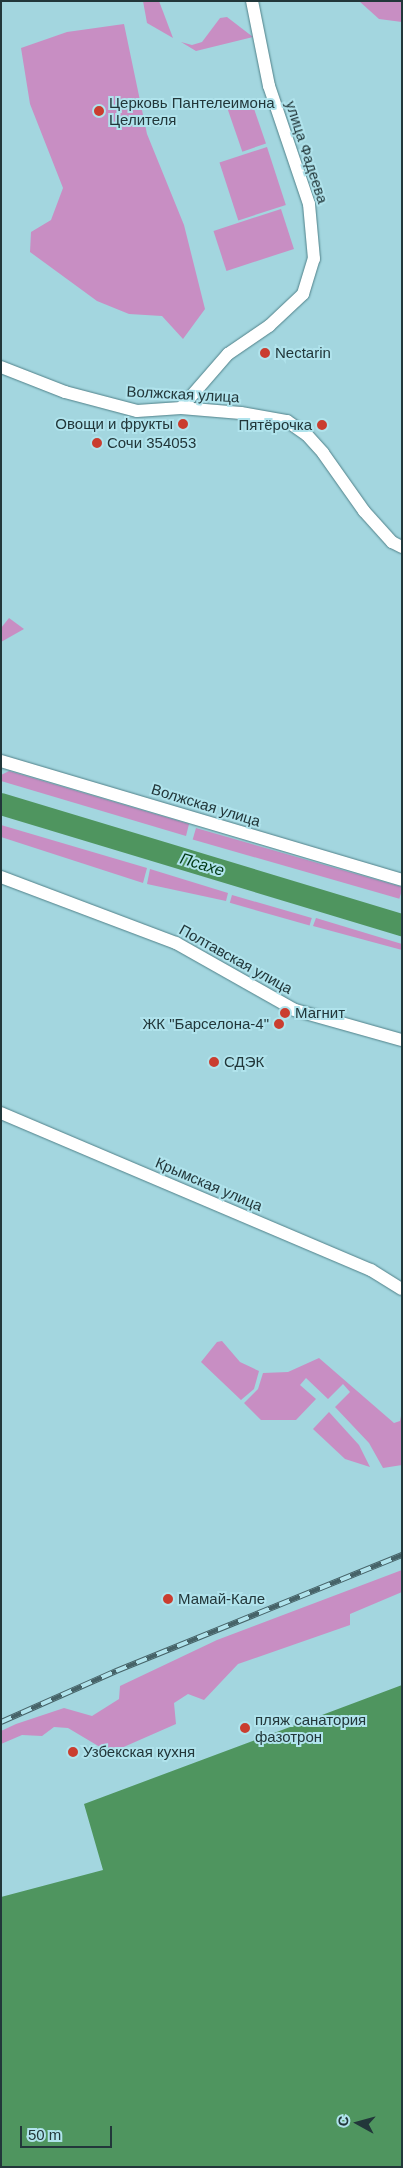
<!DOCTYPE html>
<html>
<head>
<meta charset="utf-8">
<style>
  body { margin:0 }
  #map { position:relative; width:403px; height:2168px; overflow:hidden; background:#a3d6df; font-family:Arial,sans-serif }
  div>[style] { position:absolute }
  .green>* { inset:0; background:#c88ec3; transform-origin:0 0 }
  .water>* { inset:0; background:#4f955f }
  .river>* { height:22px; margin:-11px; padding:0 11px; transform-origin:11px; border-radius:11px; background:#4f955f }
  .roads { filter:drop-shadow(0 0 1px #508189) drop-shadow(0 0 1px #508189) }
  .street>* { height:12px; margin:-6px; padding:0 6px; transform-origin:6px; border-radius:6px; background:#fff }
  .rail>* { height:5.5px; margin-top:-2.75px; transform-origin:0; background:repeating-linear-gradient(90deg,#b0e3ec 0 11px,#466368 0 22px); box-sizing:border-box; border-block:1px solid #466368 }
  .dots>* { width:14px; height:14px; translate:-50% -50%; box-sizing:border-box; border:2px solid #b0e3ec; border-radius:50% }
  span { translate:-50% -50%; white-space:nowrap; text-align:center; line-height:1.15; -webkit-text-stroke:4px #b0e3ec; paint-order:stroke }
  .poi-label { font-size:15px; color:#22373a }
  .left { translate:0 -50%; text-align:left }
  .right { translate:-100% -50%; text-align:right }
  .street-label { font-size:15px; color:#22373a }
  .water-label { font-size:16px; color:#003814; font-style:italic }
  .frame { position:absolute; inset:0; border:2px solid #22373a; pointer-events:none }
  .north { position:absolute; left:333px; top:2098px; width:50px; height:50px; -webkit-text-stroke:4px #b0e3ec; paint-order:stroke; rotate:277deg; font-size:14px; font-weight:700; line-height:20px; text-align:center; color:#22373a }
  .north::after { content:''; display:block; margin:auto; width:18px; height:22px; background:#22373a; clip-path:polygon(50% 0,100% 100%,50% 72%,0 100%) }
  .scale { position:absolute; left:20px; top:2126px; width:92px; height:22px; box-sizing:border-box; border:2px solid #22373a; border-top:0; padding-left:6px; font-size:15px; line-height:18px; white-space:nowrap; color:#22373a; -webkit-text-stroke:4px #b0e3ec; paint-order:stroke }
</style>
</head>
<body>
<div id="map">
  <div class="green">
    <div style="clip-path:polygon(143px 1px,159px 1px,173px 38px,147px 23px)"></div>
    <div style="clip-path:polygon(359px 1px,402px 1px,402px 22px,379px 19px)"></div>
    <div style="clip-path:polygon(227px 17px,253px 37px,196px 51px,181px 42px,192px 45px,202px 42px,220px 18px)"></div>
    <div style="clip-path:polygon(124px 24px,147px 134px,184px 225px,205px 309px,183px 339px,162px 316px,129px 314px,97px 301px,30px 252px,31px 232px,51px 220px,63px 188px,30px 104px,21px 48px,67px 32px)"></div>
    <div style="left:251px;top:100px;width:46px;height:25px;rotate:71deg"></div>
    <div style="left:267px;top:147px;width:61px;height:50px;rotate:72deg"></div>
    <div style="left:281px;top:209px;width:42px;height:71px;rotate:72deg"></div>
    <div style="clip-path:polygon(9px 618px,24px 629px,1px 642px,1px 628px)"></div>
    <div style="clip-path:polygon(9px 771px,189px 824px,186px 836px,1px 781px,1px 775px)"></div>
    <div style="clip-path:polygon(1px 825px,147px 868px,143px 883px,1px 837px)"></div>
    <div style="left:196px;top:828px;width:215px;height:12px;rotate:16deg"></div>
    <div style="clip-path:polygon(150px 869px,228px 893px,226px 901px,147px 884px)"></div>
    <div style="left:232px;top:895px;width:83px;height:8px;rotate:16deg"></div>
    <div style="clip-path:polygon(316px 918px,402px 944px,402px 950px,313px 926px)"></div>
    <div style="clip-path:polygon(222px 1341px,240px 1362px,259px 1371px,254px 1389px,241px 1400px,201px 1362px,217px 1342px)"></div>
    <div style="clip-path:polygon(319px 1358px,394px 1423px,400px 1421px,402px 1411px,402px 1465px,383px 1468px,369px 1443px,335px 1407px,350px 1392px,343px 1384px,328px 1399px,306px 1378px,300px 1385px,316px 1399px,296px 1420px,261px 1420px,244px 1403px,258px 1389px,263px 1373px,288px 1372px)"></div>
    <div style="clip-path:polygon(329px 1412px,359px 1445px,370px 1467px,345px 1459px,313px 1429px)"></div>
    <div style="clip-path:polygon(402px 1570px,402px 1592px,350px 1614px,350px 1625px,238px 1664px,204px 1700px,188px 1694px,174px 1703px,176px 1724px,110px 1753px,68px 1728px,54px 1727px,42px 1736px,22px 1735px,1px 1744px,1px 1731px,16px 1724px,64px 1708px,92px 1716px,119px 1699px,120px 1686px,217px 1640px)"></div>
  </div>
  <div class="water">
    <div style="clip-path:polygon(402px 1685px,402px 2167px,1px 2167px,1px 1897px,103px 1870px,84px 1804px)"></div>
  </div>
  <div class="river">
    <div style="left:1px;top:804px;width:419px;rotate:16.8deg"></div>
  </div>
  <div class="roads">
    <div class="street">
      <div style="left:1px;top:367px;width:69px;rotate:21.3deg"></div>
      <div style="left:65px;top:392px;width:74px;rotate:14.8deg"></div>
      <div style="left:137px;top:411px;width:44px;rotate:-3.9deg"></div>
      <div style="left:181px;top:408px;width:60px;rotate:4.8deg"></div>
      <div style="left:241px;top:413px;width:47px;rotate:9.9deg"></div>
      <div style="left:287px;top:421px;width:24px;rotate:35deg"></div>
      <div style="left:307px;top:435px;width:24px;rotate:48deg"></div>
      <div style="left:323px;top:453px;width:71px;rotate:54.7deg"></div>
      <div style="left:364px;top:511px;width:42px;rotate:47.9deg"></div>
      <div style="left:392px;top:542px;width:11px;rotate:27deg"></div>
      <div style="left:181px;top:408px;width:72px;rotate:-49deg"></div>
      <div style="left:228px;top:354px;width:50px;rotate:-34.3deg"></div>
      <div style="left:269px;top:326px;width:47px;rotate:-43.3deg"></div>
      <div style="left:303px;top:294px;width:37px;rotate:-73deg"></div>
      <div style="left:314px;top:259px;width:55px;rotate:-95.2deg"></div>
      <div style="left:309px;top:204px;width:125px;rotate:-108.7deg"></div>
      <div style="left:269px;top:86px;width:87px;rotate:-101.3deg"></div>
      <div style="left:1px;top:761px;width:418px;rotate:16.5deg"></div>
      <div style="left:1px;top:877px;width:187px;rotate:20.7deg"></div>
      <div style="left:176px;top:943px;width:137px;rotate:29.4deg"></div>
      <div style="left:295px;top:1010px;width:111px;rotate:15.7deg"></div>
      <div style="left:1px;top:1113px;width:402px;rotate:23deg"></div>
      <div style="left:371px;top:1270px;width:36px;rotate:32deg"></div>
    </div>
  </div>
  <div class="rail">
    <div style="left:1px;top:1722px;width:126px;rotate:-23.9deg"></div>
    <div style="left:116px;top:1671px;width:309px;rotate:-22.1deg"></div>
  </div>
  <div class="dots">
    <div style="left:99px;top:111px;background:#ca3d2f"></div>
    <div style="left:265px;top:353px;background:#ca3d2f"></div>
    <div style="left:183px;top:424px;background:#ca3d2f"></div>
    <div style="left:322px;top:425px;background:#ca3d2f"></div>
    <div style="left:97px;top:443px;background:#ca3d2f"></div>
    <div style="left:285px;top:1013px;background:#ca3d2f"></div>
    <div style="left:279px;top:1024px;background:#ca3d2f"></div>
    <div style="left:214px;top:1062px;background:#ca3d2f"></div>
    <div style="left:168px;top:1599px;background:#ca3d2f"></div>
    <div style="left:245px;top:1728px;background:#ca3d2f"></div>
    <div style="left:73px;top:1752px;background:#ca3d2f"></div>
  </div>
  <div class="poi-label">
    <span class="left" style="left:109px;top:111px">Церковь Пантелеимона<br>Целителя</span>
    <span class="left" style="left:275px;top:353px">Nectarin</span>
    <span class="right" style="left:173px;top:424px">Овощи и фрукты</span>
    <span class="right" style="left:312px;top:425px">Пятёрочка</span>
    <span class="left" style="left:107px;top:443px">Сочи 354053</span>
    <span class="left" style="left:295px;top:1013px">Магнит</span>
    <span class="right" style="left:269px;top:1024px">ЖК "Барселона-4"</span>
    <span class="left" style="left:224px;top:1062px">СДЭК</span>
    <span class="left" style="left:178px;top:1599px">Мамай-Кале</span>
    <span class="left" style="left:255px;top:1728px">пляж санатория<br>фазотрон</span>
    <span class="left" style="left:83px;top:1752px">Узбекская кухня</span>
  </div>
  <div class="street-label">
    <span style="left:307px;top:152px;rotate:72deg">улица Фадеева</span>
    <span style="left:183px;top:394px;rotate:3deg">Волжская улица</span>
    <span style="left:206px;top:805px;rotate:17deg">Волжская улица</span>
    <span style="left:236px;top:959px;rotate:29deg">Полтавская улица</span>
    <span style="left:209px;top:1184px;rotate:23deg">Крымская улица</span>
  </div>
  <div class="water-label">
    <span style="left:202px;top:865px;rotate:17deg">Псахе</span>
  </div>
  <div class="frame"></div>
  <div class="north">С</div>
  <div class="scale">50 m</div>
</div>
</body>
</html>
